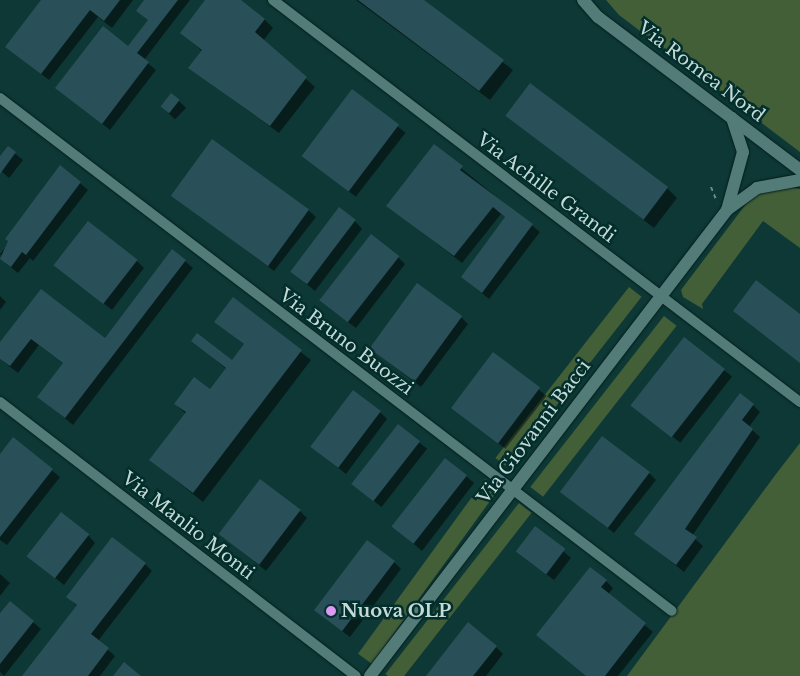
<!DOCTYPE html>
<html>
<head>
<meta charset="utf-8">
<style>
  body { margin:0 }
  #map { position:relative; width:800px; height:676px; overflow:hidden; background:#0e3835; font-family:"Libre Baskerville",serif }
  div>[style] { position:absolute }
  .green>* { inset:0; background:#425f38; transform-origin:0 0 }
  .shadow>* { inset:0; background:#0007; transform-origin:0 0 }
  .building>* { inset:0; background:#294f58; transform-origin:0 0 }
  .path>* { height:2px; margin-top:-1px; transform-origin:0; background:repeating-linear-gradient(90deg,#6d8c89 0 4px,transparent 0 8px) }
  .roads { filter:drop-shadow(0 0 1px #001e1c) drop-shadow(0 0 1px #001e1c) }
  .street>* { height:10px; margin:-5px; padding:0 5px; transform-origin:5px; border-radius:5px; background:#537b78 }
  .secondary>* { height:12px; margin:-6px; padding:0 6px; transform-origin:6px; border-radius:6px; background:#537b78 }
  .dots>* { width:14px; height:14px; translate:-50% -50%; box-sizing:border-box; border:2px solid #022e2b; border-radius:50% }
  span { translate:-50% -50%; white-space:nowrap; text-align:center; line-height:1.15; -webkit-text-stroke:5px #022e2b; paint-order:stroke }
  .street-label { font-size:18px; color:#c5dad7 }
  .poi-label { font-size:18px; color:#c5dad7; font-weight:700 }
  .left { translate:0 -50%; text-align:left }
</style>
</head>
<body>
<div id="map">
  <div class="green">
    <div style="clip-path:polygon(606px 0,800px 0,800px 152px,619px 15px)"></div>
    <div style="clip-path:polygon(788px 187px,800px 189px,800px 248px,763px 221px,702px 304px,703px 309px,683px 297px,681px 290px,746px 204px,758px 194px)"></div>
    <div style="left:629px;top:287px;width:16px;height:217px;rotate:38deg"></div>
    <div style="left:664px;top:316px;width:16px;height:217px;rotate:38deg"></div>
    <div style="clip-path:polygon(800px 443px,800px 676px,627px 676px,776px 474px)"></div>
    <div style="left:485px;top:479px;width:17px;height:216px;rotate:36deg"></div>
    <div style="left:519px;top:503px;width:16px;height:217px;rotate:38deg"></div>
  </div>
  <div class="shadow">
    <div style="clip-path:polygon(43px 0,133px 0,112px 28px,98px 17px,49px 80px,7px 47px)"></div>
    <div style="clip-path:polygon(145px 0,190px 0,144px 60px,156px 70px,110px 130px,57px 88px,128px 48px,149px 21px,137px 11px)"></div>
    <div style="clip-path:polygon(207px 0,238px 0,265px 20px,273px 28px,263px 41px,315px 87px,279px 133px,189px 68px,202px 51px,182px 33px)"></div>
    <div style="clip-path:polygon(356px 0,422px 0,513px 70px,490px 100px)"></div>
    <div style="left:352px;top:91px;width:68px;height:81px;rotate:38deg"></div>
    <div style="left:179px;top:101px;width:10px;height:16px;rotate:45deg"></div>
    <div style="clip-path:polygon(507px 115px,667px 188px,677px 198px,654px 228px)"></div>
    <div style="clip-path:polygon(434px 146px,540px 232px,489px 299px,462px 277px,506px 218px,501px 214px,462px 263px,388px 206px)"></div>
    <div style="clip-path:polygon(8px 148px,23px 160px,9px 178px,0 170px,0 159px)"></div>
    <div style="clip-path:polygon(80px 183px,88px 190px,33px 261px,30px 258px,18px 273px,6px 263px,0 254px,10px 242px)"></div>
    <div style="clip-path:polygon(171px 195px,308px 210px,316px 217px,274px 271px)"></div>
    <div style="clip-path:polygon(355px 221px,362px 229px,315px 291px,292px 272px)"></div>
    <div style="clip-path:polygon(398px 257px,405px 264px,356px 328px,329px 308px)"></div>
    <div style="clip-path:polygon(137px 261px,144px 268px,112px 310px,56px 265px)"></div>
    <div style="clip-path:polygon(185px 261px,193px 268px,73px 425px,39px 397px,64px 364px,39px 345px,18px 373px,0 359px,0 344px,41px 291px,105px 339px)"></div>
    <div style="clip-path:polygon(0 296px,6px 302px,0 310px)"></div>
    <div style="clip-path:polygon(233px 299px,311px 360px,203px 502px,150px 460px,186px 414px,175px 404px,210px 391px,226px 369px,193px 341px,232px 361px,245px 345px,216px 322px)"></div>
    <div style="clip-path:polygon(461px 317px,468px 324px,421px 387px,368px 347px)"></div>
    <div style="left:684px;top:339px;width:61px;height:84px;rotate:38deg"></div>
    <div style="left:493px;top:354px;width:68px;height:67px;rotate:38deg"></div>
    <div style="clip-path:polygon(753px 405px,760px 412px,749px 427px,760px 437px,692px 536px,703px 546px,684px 572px,636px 534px)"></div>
    <div style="clip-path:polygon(380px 412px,387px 419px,346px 474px,311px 446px)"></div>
    <div style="left:398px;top:426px;width:37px;height:74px;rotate:38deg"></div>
    <div style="clip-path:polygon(13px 439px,60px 477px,7px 545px,0 540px,0 456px)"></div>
    <div style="clip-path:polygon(649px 473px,656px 480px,614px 533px,561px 492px)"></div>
    <div style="clip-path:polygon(466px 476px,474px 483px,422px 551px,394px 527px)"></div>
    <div style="clip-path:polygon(300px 511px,307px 518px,266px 571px,220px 534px)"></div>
    <div style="clip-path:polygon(535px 527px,571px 558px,554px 580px,524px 558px)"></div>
    <div style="clip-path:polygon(88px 535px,95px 543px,64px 585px,28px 556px)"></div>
    <div style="clip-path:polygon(394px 562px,401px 569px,350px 637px,323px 617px)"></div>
    <div style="clip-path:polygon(145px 564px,152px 571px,98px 641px,115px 656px,100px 676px,24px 676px,77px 606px,68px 597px)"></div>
    <div style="clip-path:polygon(0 574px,10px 583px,0 596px)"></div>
    <div style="clip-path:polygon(606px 581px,613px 588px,608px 595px,653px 632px,618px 676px,587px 676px,538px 635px)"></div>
    <div style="clip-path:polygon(0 615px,33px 622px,41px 629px,4px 676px,0 672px)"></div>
    <div style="clip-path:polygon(496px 647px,503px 654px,486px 676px,432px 676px)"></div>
  </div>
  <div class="building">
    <div style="clip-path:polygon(41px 0,120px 0,104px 21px,90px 10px,41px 74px,5px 47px)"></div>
    <div style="clip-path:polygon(144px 0,178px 0,137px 53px,149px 62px,102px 124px,55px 88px,103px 26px,128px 46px,148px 20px,136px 11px)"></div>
    <div style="clip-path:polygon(205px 0,241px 0,265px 19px,255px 32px,307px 77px,270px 126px,188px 68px,202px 50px,180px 33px)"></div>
    <div style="clip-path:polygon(358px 0,424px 0,504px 60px,479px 91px)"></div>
    <div style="left:530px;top:83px;width:173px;height:41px;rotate:37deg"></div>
    <div style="left:352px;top:89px;width:59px;height:84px;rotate:37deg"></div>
    <div style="left:171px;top:93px;width:11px;height:17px;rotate:38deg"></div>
    <div style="left:212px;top:139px;width:120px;height:70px;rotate:36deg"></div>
    <div style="clip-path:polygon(434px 144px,463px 166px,460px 170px,533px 224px,482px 293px,461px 277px,505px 217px,493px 207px,454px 256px,386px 206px)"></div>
    <div style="clip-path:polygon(8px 146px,16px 152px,0 174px,0 156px)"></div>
    <div style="clip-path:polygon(60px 165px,81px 182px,26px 255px,22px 252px,11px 267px,0 259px,8px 241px,5px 239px)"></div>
    <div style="left:339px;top:207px;width:21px;height:81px;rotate:37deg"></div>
    <div style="left:88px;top:221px;width:63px;height:56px;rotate:38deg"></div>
    <div style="left:371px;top:234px;width:36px;height:84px;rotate:38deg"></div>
    <div style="clip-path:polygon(172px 249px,186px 260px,65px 418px,37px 397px,63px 363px,31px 339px,10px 366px,0 359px,0 342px,41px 289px,105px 338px)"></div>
    <div style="clip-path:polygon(756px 280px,800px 314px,800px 363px,733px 311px)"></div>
    <div style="left:417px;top:283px;width:56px;height:81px;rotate:36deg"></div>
    <div style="clip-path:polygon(233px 297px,302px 350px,193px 493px,149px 460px,186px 412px,174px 404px,194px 377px,210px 389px,226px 368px,191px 341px,197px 333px,232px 360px,244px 344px,214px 322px)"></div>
    <div style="left:684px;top:337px;width:52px;height:87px;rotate:38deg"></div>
    <div style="left:493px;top:352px;width:59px;height:70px;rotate:37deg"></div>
    <div style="left:353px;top:390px;width:35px;height:71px;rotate:37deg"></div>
    <div style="clip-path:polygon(740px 393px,754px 404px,742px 420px,753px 429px,685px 529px,697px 537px,676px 565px,634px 534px)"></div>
    <div style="left:398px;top:424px;width:28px;height:76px;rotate:38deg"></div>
    <div style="left:602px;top:436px;width:60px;height:70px;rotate:37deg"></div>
    <div style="clip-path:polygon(13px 437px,53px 469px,0 537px,0 454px)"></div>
    <div style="left:445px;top:458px;width:28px;height:87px;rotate:38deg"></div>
    <div style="left:260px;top:479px;width:51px;height:69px;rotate:37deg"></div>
    <div style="left:61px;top:512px;width:36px;height:56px;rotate:38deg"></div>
    <div style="left:535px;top:526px;width:38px;height:32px;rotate:37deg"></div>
    <div style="clip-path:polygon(112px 537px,146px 563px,91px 634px,109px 648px,88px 676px,22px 676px,77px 605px,66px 597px)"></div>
    <div style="left:367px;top:540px;width:35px;height:88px;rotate:37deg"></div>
    <div style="clip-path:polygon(590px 567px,607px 580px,601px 587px,646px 623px,605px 676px,586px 676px,536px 635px)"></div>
    <div style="clip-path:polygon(10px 601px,34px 621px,0 664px,0 613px)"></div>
    <div style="clip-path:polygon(468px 622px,497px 646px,473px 676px,426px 676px)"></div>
    <div style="clip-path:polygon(124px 662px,141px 676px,113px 676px)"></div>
  </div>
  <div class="path">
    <div style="left:711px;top:187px;width:16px;rotate:68deg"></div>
  </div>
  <div class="roads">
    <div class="street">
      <div style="left:273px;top:0;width:663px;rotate:37.34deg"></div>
      <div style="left:0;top:98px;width:845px;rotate:37.36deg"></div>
      <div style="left:0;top:402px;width:449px;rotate:37.6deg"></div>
    </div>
    <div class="secondary">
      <div style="left:583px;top:0;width:23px;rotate:49deg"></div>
      <div style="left:598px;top:17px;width:253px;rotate:37.1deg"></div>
      <div style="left:727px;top:210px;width:60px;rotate:-74.6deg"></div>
      <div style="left:743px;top:152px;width:36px;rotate:-108deg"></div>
      <div style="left:370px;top:676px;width:587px;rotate:-52.54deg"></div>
      <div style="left:727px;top:210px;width:37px;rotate:-36deg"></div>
      <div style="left:757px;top:188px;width:44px;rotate:-10.5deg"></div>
    </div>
  </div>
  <div class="dots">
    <div style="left:331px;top:611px;background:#dc99f4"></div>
  </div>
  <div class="street-label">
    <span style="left:701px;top:72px;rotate:37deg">Via Romea Nord</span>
    <span style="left:546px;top:188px;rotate:37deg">Via Achille Grandi</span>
    <span style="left:346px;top:342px;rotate:37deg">Via Bruno Buozzi</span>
    <span style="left:534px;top:432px;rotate:-53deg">Via Giovanni Bacci</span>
    <span style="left:188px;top:526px;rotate:38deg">Via Manlio Monti</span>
  </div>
  <div class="poi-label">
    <span class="left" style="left:341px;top:611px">Nuova OLP</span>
  </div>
</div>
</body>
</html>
